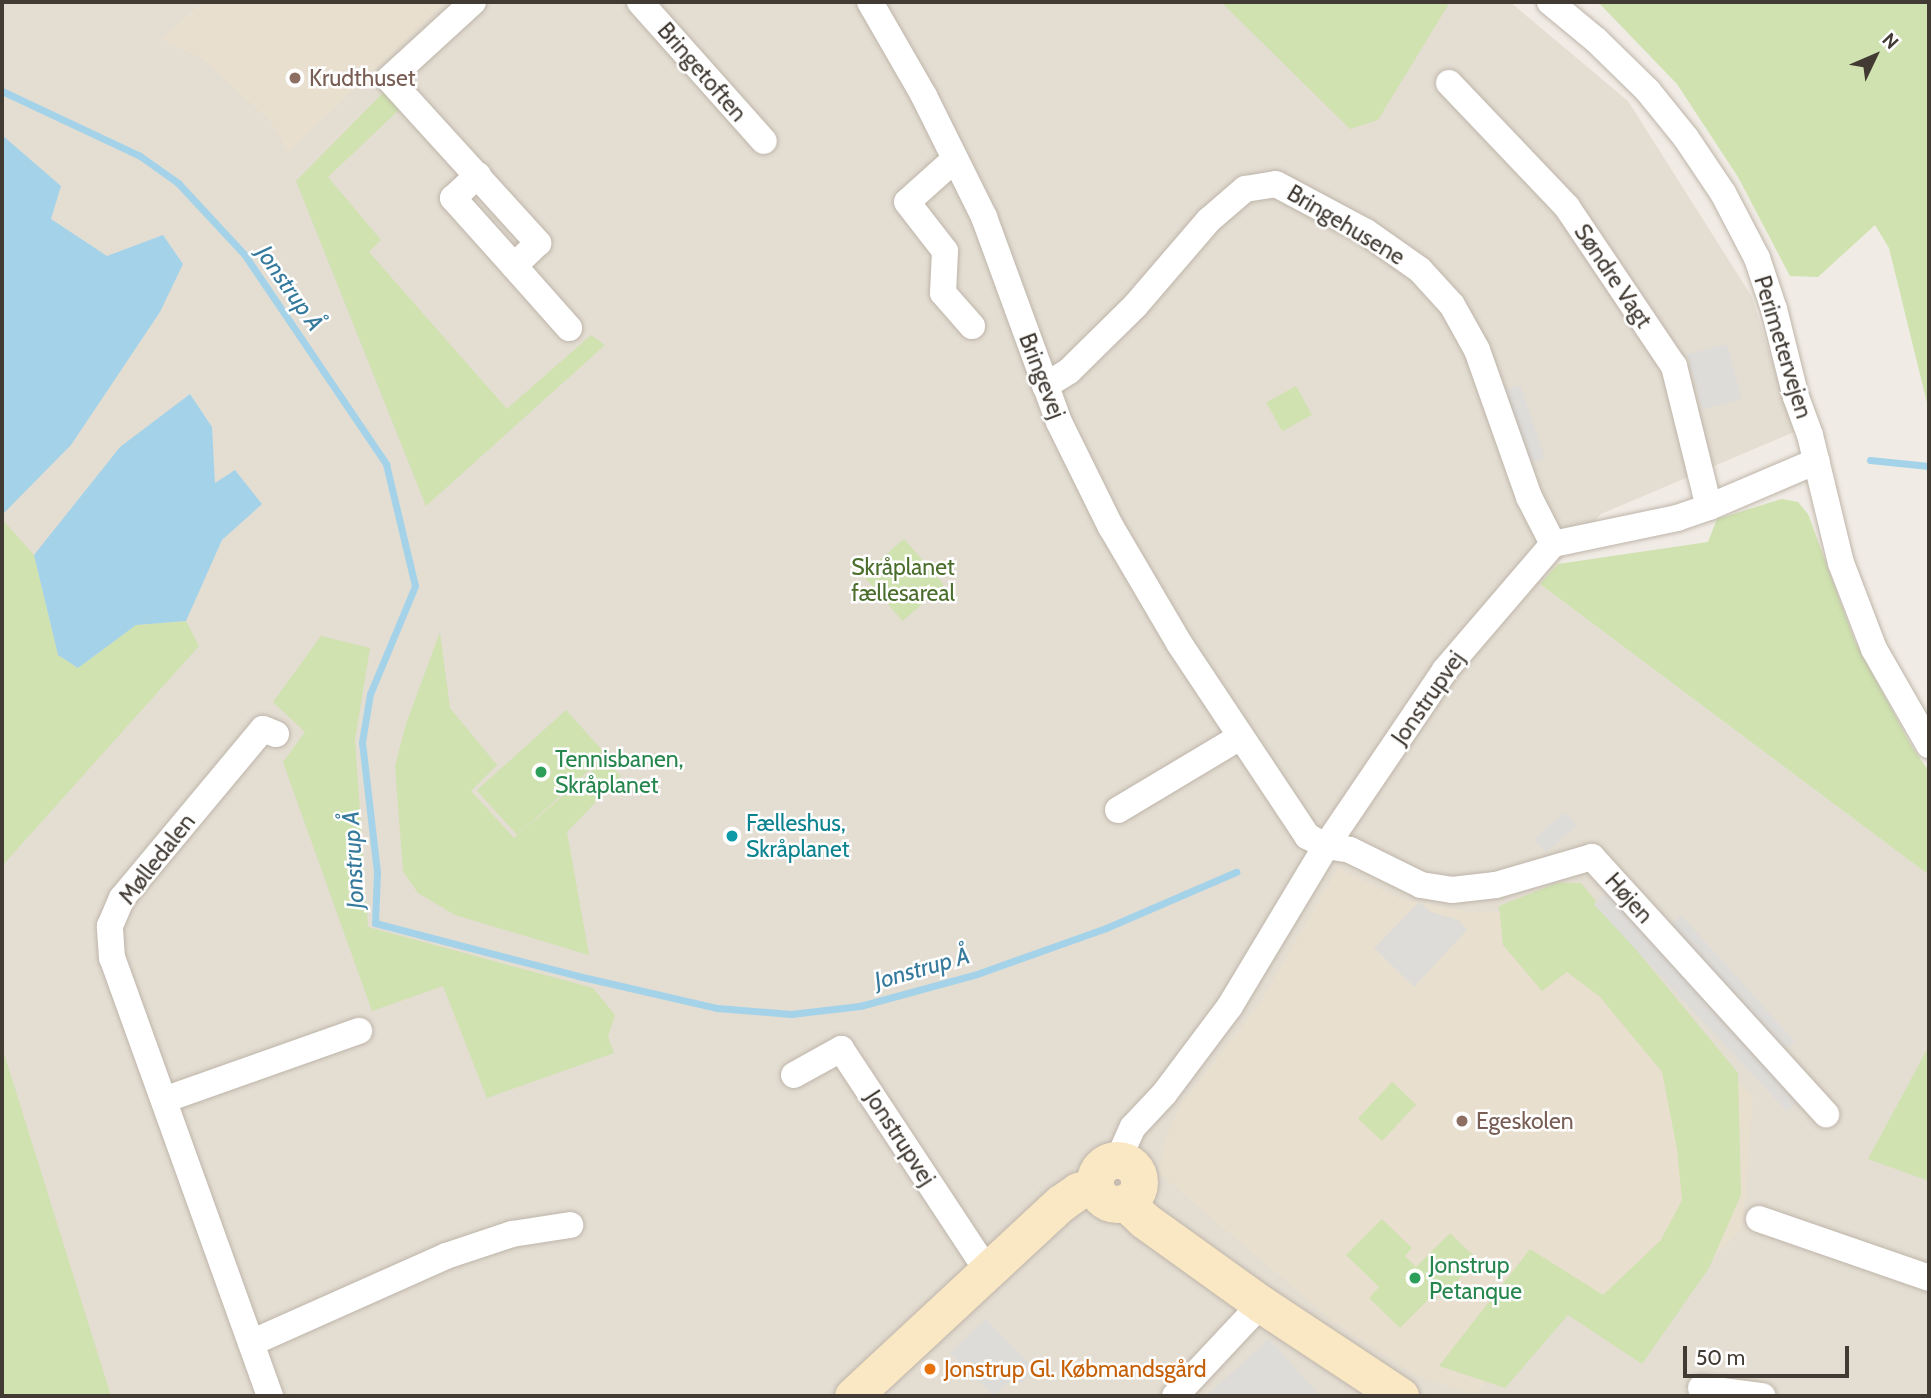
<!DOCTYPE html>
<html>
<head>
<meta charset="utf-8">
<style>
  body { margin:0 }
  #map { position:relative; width:1931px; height:1398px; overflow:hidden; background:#f0ebe4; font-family:Cabin,sans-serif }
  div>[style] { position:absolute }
  .residential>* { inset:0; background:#e4ddd2 }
  .education>* { inset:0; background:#e8dfcf }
  .green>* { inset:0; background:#cfe2af; transform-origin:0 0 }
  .parking>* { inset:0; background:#dedcd9; transform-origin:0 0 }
  .water>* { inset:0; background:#a4d3e9 }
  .stream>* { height:7px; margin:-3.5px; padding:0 3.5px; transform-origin:3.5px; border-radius:3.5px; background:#a4d3e9 }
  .roads { filter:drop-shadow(0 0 2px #beb5aa) drop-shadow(0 0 2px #beb5aa) }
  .street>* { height:26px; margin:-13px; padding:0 13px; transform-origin:13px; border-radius:13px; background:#fff }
  .secondary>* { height:37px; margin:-18.5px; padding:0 18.5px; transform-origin:18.5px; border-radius:18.5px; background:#fae8c4 }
  .secondary>.ring { margin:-18.5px; padding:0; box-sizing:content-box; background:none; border:37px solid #fae8c4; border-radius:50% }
  .dots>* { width:19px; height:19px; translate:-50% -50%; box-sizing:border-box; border:4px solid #fff; border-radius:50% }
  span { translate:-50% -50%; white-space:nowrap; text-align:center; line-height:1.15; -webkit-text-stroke:5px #fff; paint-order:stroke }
  .street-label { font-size:23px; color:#423b34 }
  .education-label { font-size:23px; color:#785e54 }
  .left { translate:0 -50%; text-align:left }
  .park-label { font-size:23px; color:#4b6e2d }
  .leisure-label { font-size:23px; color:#27864d }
  .culture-label { font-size:23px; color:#0d838f }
  .food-label { font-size:23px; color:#c56008 }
  .water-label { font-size:24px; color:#357a9d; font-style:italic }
  .frame { position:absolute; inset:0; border:4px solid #423b34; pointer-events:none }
  .north { position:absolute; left:1840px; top:21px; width:70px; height:70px; -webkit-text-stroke:5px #fff; paint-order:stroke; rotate:46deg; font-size:19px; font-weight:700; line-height:28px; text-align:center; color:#423b34 }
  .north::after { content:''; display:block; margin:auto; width:24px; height:32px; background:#423b34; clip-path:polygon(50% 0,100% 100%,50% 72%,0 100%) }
  .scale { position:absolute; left:1683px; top:1346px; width:166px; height:32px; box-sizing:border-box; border:4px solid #423b34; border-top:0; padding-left:9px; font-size:21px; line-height:24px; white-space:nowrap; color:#423b34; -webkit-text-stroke:5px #fff; paint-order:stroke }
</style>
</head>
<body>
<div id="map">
  <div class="residential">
    <div style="clip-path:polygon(2px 2px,1510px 2px,1628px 101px,1752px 297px,1794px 432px,1601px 514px,1540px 584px,1929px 875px,1929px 1396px,2px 1396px)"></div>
  </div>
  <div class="education">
    <div style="clip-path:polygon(203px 2px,446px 2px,288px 152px,271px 122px,203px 59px,161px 39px)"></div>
    <div style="clip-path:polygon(1338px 868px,1399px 898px,1471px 912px,1590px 911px,1753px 1098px,1743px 1228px,1622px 1346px,1563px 1302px,1474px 1395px,1417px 1376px,1334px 1322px,1158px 1172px,1166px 1138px,1181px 1104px,1258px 1006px)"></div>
  </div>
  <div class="green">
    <div style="clip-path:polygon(1221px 2px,1450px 2px,1378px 120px,1350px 129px)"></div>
    <div style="clip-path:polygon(1598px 2px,1929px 2px,1929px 411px,1889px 248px,1875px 225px,1818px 277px,1790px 276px,1738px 177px,1677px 84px)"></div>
    <div style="clip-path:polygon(385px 91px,402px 107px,328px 177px,381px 240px,369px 252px,507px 409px,591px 335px,605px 345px,426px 506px,296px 181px)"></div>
    <div style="left:1296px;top:386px;width:33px;height:34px;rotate:61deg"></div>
    <div style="clip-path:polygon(1782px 499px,1798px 502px,1808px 514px,1855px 641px,1912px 747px,1929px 771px,1929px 875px,1540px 584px,1558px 564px,1708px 542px,1717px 519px)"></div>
    <div style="clip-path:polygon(2px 519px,34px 555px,58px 655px,78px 668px,136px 625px,186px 621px,199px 646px,2px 866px)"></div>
    <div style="left:904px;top:539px;width:61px;height:55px;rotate:49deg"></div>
    <div style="clip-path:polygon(440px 632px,450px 708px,497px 765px,471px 791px,514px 838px,604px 760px,621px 776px,567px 832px,589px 955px,455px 915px,418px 893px,403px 871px,395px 766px,406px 724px)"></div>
    <div style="clip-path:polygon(321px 636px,370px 648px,355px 740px,368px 927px,593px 988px,615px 1015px,608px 1037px,614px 1053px,487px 1098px,443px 986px,372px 1011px,283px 762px,305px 732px,273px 702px)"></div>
    <div style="left:566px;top:710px;width:60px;height:120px;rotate:48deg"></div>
    <div style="clip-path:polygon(1557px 883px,1581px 883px,1738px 1073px,1741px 1195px,1709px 1268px,1642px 1364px,1568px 1315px,1505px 1388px,1439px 1366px,1530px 1249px,1603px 1295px,1661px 1240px,1682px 1200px,1677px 1149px,1662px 1072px,1600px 997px,1567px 972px,1542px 991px,1503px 945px,1499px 906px)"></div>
    <div style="clip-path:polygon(1929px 1046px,1929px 1181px,1868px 1159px)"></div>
    <div style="clip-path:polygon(2px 1047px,111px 1396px,2px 1396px)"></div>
    <div style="left:1392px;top:1082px;width:33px;height:50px;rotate:43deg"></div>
    <div style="clip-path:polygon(1382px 1219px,1412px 1248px,1405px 1256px,1416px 1267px,1450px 1233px,1478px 1260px,1443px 1295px,1438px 1290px,1400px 1328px,1369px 1298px,1379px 1287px,1346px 1255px)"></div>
  </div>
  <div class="parking">
    <div style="left:1727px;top:344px;width:57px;height:41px;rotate:75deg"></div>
    <div style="left:1520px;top:385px;width:77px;height:20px;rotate:71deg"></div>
    <div style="left:1565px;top:812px;width:18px;height:41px;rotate:49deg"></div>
    <div style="left:1607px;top:892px;width:283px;height:18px;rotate:47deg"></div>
    <div style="clip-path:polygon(1419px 902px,1431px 912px,1459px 920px,1467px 930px,1414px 987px,1374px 948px)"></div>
    <div style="left:1681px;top:915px;width:170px;height:16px;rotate:48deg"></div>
    <div style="clip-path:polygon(986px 1319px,1035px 1370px,1021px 1383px,1014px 1377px,994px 1396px,950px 1353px)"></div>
    <div style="clip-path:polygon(1269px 1339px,1320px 1396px,1206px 1396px)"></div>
  </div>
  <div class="water">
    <div style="clip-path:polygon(2px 135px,61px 186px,51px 219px,107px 256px,163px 235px,183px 264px,160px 312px,71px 445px,2px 515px)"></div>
    <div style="clip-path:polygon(190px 394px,212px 427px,215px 483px,235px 470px,262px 504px,222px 540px,186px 621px,136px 625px,78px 668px,58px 655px,34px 555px,120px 447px)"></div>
  </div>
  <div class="stream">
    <div style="left:2px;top:91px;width:153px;rotate:25.2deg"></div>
    <div style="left:140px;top:156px;width:47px;rotate:35.4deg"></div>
    <div style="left:178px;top:183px;width:97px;rotate:47.1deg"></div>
    <div style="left:244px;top:254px;width:254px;rotate:55.9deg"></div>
    <div style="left:386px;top:464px;width:125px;rotate:76.6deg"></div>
    <div style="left:415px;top:586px;width:117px;rotate:112.6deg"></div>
    <div style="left:370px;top:694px;width:49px;rotate:99.5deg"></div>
    <div style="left:362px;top:742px;width:131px;rotate:83.4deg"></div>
    <div style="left:377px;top:872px;width:51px;rotate:92.2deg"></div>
    <div style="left:375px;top:923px;width:210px;rotate:14.6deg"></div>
    <div style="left:578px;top:976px;width:143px;rotate:13deg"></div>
    <div style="left:717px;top:1008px;width:74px;rotate:4.6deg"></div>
    <div style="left:791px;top:1014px;width:69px;rotate:-6.6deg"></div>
    <div style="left:860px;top:1006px;width:121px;rotate:-15.3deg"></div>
    <div style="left:977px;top:974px;width:137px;rotate:-19.6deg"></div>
    <div style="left:1106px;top:928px;width:142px;rotate:-23.3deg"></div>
    <div style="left:1870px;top:460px;width:59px;rotate:5.8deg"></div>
  </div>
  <div class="roads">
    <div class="street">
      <div style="left:473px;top:2px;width:114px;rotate:137.5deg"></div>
      <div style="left:389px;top:79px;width:222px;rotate:47.7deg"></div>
      <div style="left:538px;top:243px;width:33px;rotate:136deg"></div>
      <div style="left:514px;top:266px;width:83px;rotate:48.4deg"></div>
      <div style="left:640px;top:2px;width:186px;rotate:48.3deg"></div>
      <div style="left:870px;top:2px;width:108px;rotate:60.1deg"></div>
      <div style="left:924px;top:96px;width:135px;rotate:63.6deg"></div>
      <div style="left:984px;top:217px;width:218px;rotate:69.9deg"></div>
      <div style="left:1059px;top:422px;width:117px;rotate:63.7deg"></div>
      <div style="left:1111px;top:527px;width:134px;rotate:59.6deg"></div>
      <div style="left:1179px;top:643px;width:232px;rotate:56.4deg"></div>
      <div style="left:1307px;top:836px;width:21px;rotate:28deg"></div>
      <div style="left:1326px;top:846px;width:24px;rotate:9deg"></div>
      <div style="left:1350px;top:850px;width:79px;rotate:26.2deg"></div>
      <div style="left:1421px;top:885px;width:31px;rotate:9deg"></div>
      <div style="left:1452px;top:890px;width:44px;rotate:-6.5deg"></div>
      <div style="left:1496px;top:885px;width:100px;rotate:-16.3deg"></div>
      <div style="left:1592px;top:857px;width:348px;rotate:47.7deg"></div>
      <div style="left:1550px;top:2px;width:60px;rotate:39.6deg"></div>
      <div style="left:1596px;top:40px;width:73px;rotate:44.4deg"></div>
      <div style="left:1648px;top:91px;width:60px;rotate:51deg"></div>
      <div style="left:1686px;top:138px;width:66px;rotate:56.1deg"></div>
      <div style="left:1723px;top:193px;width:73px;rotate:62.4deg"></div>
      <div style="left:1757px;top:258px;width:54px;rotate:71.6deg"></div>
      <div style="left:1774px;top:309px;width:91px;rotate:76deg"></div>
      <div style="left:1796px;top:397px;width:40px;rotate:69.8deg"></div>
      <div style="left:1810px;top:435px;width:132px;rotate:76.4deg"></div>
      <div style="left:1841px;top:563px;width:92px;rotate:69deg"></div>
      <div style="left:1874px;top:649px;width:111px;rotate:60.2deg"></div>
      <div style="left:1449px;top:83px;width:171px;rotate:46.4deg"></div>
      <div style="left:1567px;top:207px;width:192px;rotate:56.1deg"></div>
      <div style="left:1674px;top:366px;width:145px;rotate:76.1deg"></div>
      <div style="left:955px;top:159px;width:64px;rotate:138.1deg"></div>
      <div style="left:907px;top:202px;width:62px;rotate:52.2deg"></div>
      <div style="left:945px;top:251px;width:42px;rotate:92.7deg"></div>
      <div style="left:943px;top:293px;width:44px;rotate:48.7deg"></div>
      <div style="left:478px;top:175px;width:34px;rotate:137deg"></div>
      <div style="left:453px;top:198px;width:91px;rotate:48.1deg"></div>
      <div style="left:1045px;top:386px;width:28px;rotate:-32deg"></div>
      <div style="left:1069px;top:371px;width:93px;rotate:-44.6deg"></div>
      <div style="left:1135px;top:306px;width:113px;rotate:-49.3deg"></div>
      <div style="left:1209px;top:220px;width:48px;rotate:-40.7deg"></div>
      <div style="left:1245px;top:189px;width:31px;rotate:-9deg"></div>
      <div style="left:1276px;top:184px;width:102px;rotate:28.1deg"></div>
      <div style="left:1366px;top:232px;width:66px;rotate:35.1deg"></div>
      <div style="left:1420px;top:270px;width:47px;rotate:47.6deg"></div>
      <div style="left:1452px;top:305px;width:51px;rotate:60.9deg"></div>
      <div style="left:1477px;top:350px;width:156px;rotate:70.5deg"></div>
      <div style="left:1529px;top:497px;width:53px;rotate:62.9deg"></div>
      <div style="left:1118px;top:810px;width:142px;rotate:-30.9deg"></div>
      <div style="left:794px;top:1075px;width:54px;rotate:-29deg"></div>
      <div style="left:841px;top:1049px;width:267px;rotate:56.6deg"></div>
      <div style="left:164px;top:1100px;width:207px;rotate:-19.5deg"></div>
      <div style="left:1118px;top:1160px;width:36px;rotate:-66deg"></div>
      <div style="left:1133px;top:1127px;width:45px;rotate:-46.8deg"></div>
      <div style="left:1164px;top:1094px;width:110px;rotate:-53.1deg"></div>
      <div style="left:1230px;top:1006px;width:187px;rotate:-59deg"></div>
      <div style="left:1326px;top:846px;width:212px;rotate:-55.9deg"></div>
      <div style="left:1445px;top:670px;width:166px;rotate:-49.4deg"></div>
      <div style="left:1553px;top:544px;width:127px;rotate:-11.8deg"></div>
      <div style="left:1677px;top:518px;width:34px;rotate:-19deg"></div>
      <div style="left:1709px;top:507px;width:117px;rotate:-23.1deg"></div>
      <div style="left:1759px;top:1219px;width:180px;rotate:19.1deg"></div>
      <div style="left:251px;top:1343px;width:214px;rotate:-24deg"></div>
      <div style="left:446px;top:1256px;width:70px;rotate:-18.4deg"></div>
      <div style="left:512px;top:1234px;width:59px;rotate:-8.8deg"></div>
      <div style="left:1701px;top:1388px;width:62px;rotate:7.5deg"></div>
      <div style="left:270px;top:1396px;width:466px;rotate:-109.8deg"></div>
      <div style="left:112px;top:958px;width:32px;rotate:-94deg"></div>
      <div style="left:110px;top:926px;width:30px;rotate:-67deg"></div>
      <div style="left:122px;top:898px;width:220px;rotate:-50.2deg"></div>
      <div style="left:263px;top:729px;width:14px;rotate:21deg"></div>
      <div style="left:1175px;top:1396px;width:126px;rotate:-46.9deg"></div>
    </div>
    <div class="secondary">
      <div class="ring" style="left:1095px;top:1160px;width:7px;height:7px"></div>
      <div style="left:1125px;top:1202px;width:26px;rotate:43deg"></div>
      <div style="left:1144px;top:1220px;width:144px;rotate:35.7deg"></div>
      <div style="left:1261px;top:1304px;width:167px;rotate:33.5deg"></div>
      <div style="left:853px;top:1396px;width:284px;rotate:-42.9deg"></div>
      <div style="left:1061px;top:1203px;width:21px;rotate:-35deg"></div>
      <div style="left:1078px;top:1191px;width:18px;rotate:-16deg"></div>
    </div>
  </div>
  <div class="dots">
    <div style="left:295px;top:78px;background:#8d6e63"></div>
    <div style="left:541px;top:772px;background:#2e9e5b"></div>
    <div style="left:732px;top:836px;background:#0f9aa8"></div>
    <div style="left:1462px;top:1121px;background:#8d6e63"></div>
    <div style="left:1415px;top:1278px;background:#2e9e5b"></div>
    <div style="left:930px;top:1369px;background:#e8710a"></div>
  </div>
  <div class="street-label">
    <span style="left:702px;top:72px;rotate:49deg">Bringetoften</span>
    <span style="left:1346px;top:225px;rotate:31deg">Bringehusene</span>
    <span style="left:1613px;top:276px;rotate:56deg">Søndre Vagt</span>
    <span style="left:1783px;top:347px;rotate:73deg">Perimetervejen</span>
    <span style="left:1042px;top:376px;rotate:69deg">Bringevej</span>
    <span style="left:1428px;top:698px;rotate:-55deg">Jonstrupvej</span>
    <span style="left:157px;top:859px;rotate:-52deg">Mølledalen</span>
    <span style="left:1629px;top:898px;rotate:48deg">Højen</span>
    <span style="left:900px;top:1138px;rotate:57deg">Jonstrupvej</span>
  </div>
  <div class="education-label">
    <span class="left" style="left:309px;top:78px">Krudthuset</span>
    <span class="left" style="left:1476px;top:1121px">Egeskolen</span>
  </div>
  <div class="park-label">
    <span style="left:903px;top:580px">Skråplanet<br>fællesareal</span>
  </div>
  <div class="leisure-label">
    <span class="left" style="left:555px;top:772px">Tennisbanen,<br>Skråplanet</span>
    <span class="left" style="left:1429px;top:1278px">Jonstrup<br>Petanque</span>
  </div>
  <div class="culture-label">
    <span class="left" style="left:746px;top:836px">Fælleshus,<br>Skråplanet</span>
  </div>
  <div class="food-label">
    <span class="left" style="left:944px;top:1369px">Jonstrup Gl. Købmandsgård</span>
  </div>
  <div class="water-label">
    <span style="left:290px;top:288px;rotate:55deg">Jonstrup Å</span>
    <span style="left:353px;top:860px;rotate:-93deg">Jonstrup Å</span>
    <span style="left:922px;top:968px;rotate:-16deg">Jonstrup Å</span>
  </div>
  <div class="frame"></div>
  <div class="north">N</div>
  <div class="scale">50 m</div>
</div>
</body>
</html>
